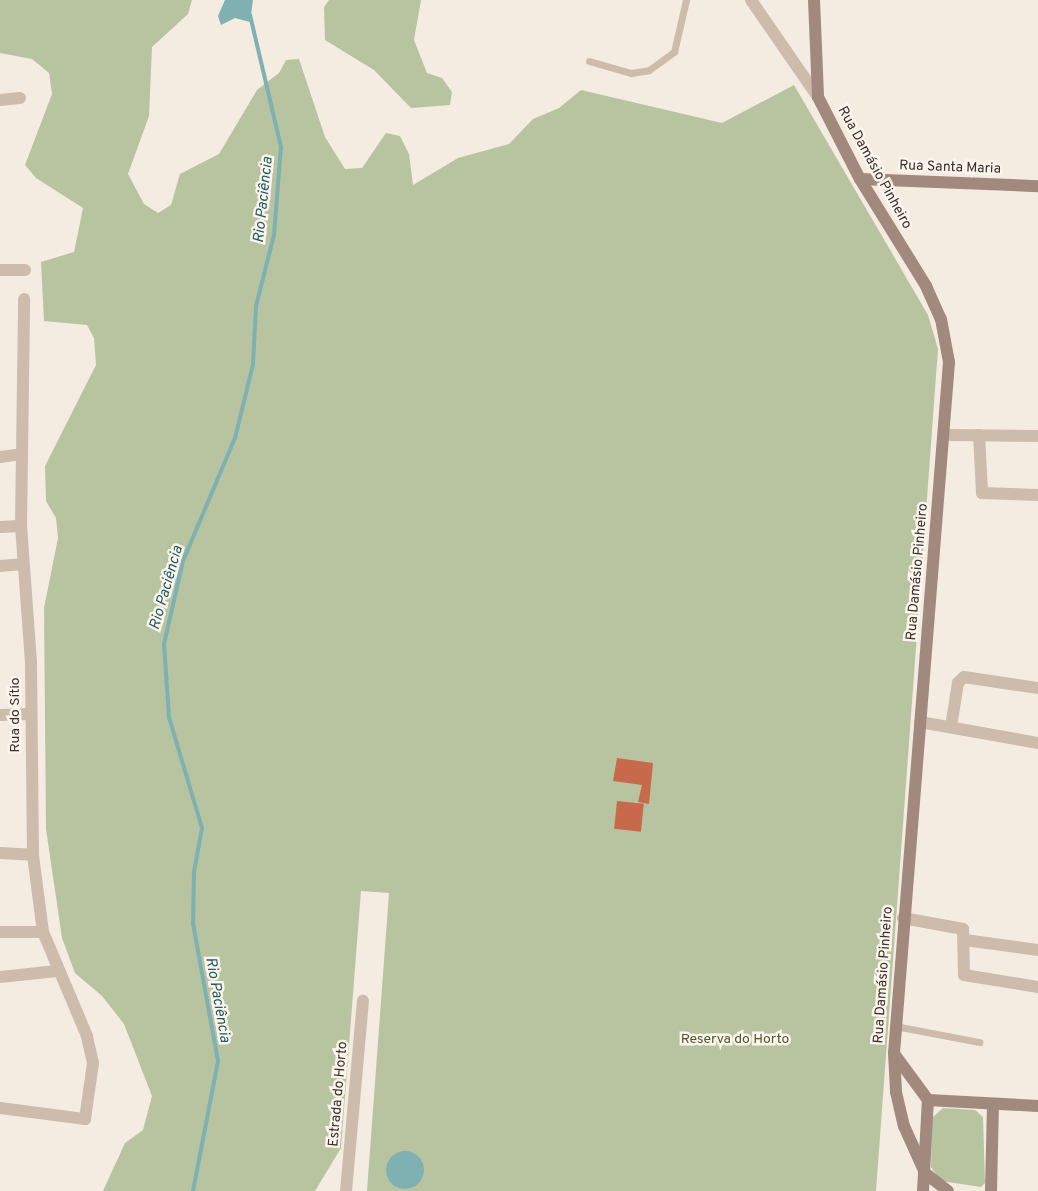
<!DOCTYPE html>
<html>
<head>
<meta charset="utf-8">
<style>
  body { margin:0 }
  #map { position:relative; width:1038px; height:1191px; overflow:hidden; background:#f4ebe1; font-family:Overpass,sans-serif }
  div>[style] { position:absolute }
  .green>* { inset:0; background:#b8c4a0 }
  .water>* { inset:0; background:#7fb0b2 }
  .round { border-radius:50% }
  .stream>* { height:4px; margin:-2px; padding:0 2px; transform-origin:2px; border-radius:2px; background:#7fb0b2 }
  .building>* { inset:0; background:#c8694b; transform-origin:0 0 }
  .lane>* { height:7px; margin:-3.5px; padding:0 3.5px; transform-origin:3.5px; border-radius:3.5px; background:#cdbbac }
  .street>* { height:12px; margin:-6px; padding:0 6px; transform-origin:6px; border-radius:6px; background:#cdbbac }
  .secondary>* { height:12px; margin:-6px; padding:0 6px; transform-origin:6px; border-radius:6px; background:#a18a7d }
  span { translate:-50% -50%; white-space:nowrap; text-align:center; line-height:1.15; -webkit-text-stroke:5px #fbf5ee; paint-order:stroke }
  .street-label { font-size:14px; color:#3b302b }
  .park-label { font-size:14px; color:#4a5a2e }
  .water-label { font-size:15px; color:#1f5a5e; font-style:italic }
</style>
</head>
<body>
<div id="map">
  <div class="green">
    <div style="clip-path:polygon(0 0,192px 0,188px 14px,152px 47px,149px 116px,128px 174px,144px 204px,158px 213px,171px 205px,180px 174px,219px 154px,257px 90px,279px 73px,286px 60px,299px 59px,325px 137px,345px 169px,362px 168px,386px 133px,400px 136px,409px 154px,413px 185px,458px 158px,509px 144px,533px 119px,559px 108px,581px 90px,722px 123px,794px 85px,928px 315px,938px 349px,876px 1191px,367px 1191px,389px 893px,361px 891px,341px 1148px,315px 1191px,103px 1191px,125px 1143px,143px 1130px,152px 1096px,124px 1024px,102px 996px,75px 973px,62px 938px,46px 829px,44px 608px,58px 538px,56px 518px,46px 501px,45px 466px,96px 365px,94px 338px,87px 325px,44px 321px,41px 262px,74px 252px,83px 208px,36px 178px,25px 165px,52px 94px,49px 73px,32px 59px,0 53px)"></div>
    <div style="clip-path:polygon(329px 0,421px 0,414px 40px,427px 73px,442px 78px,452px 92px,450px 105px,411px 108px,374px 70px,325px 40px,324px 7px)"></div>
    <div style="clip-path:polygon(943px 1108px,975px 1110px,983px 1117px,985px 1183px,981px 1187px,941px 1181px,931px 1167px,932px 1118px)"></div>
  </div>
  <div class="water">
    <div style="clip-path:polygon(225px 0,253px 0,250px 22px,235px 18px,221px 25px,218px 16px)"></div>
    <div class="round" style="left:386px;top:1151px;width:38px;height:38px"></div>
  </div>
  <div class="stream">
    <div style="left:193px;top:1191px;width:132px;rotate:-79.1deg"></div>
    <div style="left:218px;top:1061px;width:139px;rotate:-100.3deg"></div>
    <div style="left:193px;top:924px;width:52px;rotate:-88.9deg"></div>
    <div style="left:194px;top:872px;width:45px;rotate:-79.7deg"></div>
    <div style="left:202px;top:828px;width:116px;rotate:-106.6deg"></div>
    <div style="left:169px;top:717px;width:73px;rotate:-93.9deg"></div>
    <div style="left:164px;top:644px;width:85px;rotate:-77.1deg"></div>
    <div style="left:183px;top:561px;width:134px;rotate:-67.1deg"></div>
    <div style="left:235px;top:438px;width:76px;rotate:-76.3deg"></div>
    <div style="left:253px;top:364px;width:58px;rotate:-87deg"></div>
    <div style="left:256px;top:306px;width:73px;rotate:-75.8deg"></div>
    <div style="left:274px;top:235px;width:88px;rotate:-85.5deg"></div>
    <div style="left:281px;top:147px;width:136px;rotate:-103.2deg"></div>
  </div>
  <div class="building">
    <div style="clip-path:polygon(617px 758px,653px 763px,649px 804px,638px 802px,642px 785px,613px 781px)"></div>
    <div style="left:617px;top:801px;width:27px;height:28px;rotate:6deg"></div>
  </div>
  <div class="lane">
    <div style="left:589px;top:61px;width:44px;rotate:15.9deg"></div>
    <div style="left:631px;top:73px;width:18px;rotate:-9deg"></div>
    <div style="left:649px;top:70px;width:31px;rotate:-36deg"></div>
    <div style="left:674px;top:52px;width:53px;rotate:-77deg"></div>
    <div style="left:895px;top:1026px;width:86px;rotate:10.8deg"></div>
  </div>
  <div class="street">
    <div style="left:751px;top:0;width:118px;rotate:55.4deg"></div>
    <div style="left:0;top:100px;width:20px;rotate:-6deg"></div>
    <div style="left:0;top:270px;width:25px"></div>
    <div style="left:947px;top:435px;width:91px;rotate:0.6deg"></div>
    <div style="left:979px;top:435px;width:58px;rotate:87deg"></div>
    <div style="left:982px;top:493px;width:56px;rotate:2deg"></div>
    <div style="left:0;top:457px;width:21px;rotate:-8deg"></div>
    <div style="left:0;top:527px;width:21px;rotate:-3deg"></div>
    <div style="left:0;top:566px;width:23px;rotate:-5deg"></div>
    <div style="left:0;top:715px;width:31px;rotate:-2deg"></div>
    <div style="left:920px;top:722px;width:120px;rotate:10.1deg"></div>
    <div style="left:951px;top:727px;width:45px;rotate:-81deg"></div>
    <div style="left:958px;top:683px;width:8px;rotate:-45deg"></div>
    <div style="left:964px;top:677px;width:75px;rotate:8.5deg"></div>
    <div style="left:0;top:853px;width:33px;rotate:3deg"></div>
    <div style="left:903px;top:918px;width:61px;rotate:10.4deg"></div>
    <div style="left:963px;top:929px;width:46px;rotate:88.8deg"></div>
    <div style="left:964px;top:975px;width:75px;rotate:9.2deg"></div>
    <div style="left:0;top:932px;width:43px"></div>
    <div style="left:965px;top:940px;width:74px;rotate:7.8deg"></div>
    <div style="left:0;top:977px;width:57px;rotate:-6deg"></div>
    <div style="left:0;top:1108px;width:86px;rotate:7.4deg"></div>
    <div style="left:85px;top:1119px;width:57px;rotate:-81.9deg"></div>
    <div style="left:93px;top:1063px;width:28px;rotate:-103deg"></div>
    <div style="left:87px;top:1036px;width:113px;rotate:-112.9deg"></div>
    <div style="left:43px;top:932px;width:78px;rotate:-97.4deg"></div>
    <div style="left:33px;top:855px;width:193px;rotate:-90.6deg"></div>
    <div style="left:31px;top:662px;width:136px;rotate:-94.2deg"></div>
    <div style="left:21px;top:526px;width:227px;rotate:-89.2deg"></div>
    <div style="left:346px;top:1191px;width:191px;rotate:-84.9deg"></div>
  </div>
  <div class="secondary">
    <div style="left:814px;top:0;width:97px;rotate:87.6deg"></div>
    <div style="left:818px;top:97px;width:92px;rotate:62.9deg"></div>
    <div style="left:860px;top:179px;width:126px;rotate:58.3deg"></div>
    <div style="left:926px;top:286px;width:36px;rotate:66deg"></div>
    <div style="left:941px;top:319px;width:44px;rotate:79.5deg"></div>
    <div style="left:949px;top:362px;width:693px;rotate:94.55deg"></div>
    <div style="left:894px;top:1053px;width:39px;rotate:87deg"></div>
    <div style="left:896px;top:1092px;width:35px;rotate:77deg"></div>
    <div style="left:904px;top:1126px;width:51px;rotate:65.9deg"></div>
    <div style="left:925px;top:1173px;width:29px;rotate:38deg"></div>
    <div style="left:860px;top:179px;width:178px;rotate:2.3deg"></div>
    <div style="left:895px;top:1055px;width:56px;rotate:53.7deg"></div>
    <div style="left:928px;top:1100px;width:110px;rotate:3.1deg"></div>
    <div style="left:923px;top:1191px;width:91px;rotate:-86.9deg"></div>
    <div style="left:991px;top:1191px;width:87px;rotate:-88.7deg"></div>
  </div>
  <div class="street-label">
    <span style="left:874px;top:168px;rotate:61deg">Rua Damásio Pinheiro</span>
    <span style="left:950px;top:168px;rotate:2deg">Rua Santa Maria</span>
    <span style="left:918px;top:572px;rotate:-85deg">Rua Damásio Pinheiro</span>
    <span style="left:16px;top:715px;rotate:-90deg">Rua do Sítio</span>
    <span style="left:884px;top:975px;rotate:-86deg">Rua Damásio Pinheiro</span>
    <span style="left:339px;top:1094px;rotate:-85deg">Estrada do Horto</span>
  </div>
  <div class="park-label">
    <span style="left:735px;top:1040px">Reserva do Horto</span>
  </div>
  <div class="water-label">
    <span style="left:264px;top:200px;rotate:-84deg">Rio Paciência</span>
    <span style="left:167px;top:588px;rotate:-74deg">Rio Paciência</span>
    <span style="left:217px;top:1000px;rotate:80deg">Rio Paciência</span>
  </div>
</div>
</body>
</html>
